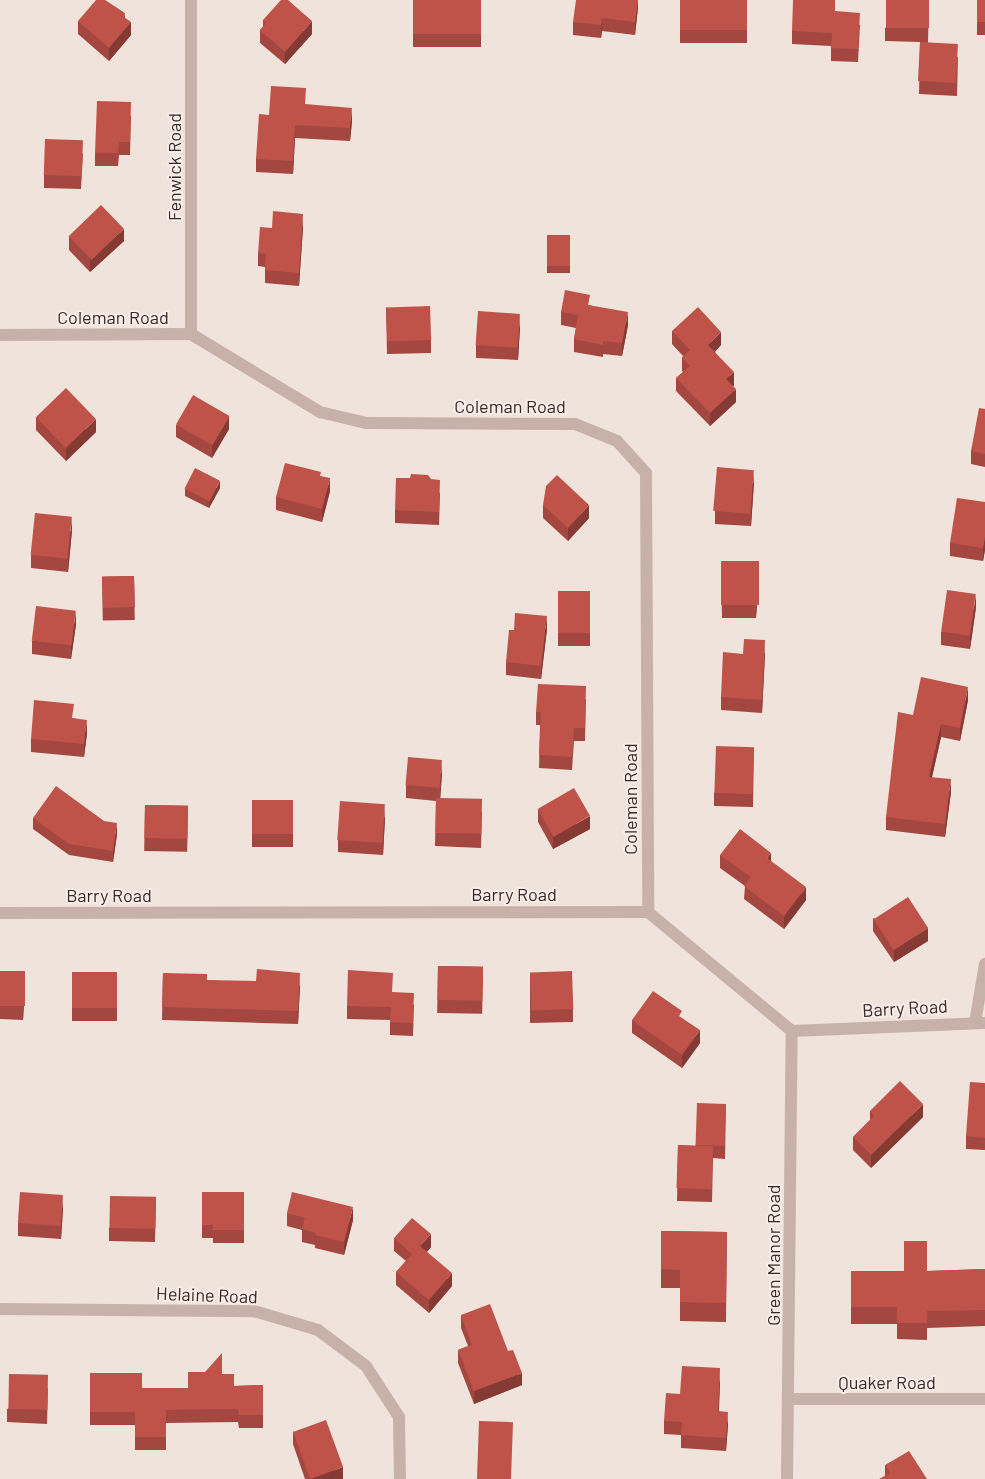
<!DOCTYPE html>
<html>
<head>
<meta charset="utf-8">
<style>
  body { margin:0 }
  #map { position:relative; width:985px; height:1479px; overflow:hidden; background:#f0e3db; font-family:Barlow,sans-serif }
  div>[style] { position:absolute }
  .street>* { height:12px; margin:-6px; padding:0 6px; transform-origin:6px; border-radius:6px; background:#c8b1a8 }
  .wall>* { inset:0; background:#a44740; transform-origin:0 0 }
  .shaded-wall>* { inset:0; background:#863a34 }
  .building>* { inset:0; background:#bf534a; transform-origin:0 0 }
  span { translate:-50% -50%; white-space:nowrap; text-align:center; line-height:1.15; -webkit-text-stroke:4px #f8ede7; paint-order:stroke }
  .street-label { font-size:18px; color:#352a28 }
</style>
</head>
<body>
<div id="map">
  <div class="street">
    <div style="left:191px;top:0;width:334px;rotate:90deg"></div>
    <div style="left:0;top:335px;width:191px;rotate:-0.3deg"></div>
    <div style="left:191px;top:334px;width:151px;rotate:31.2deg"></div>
    <div style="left:320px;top:412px;width:47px;rotate:13.4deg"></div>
    <div style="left:366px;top:423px;width:209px;rotate:0.3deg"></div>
    <div style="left:575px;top:424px;width:45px;rotate:22deg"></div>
    <div style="left:617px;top:441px;width:43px;rotate:47.8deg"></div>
    <div style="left:646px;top:473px;width:439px;rotate:89.7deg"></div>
    <div style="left:0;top:913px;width:648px;rotate:-0.09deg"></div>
    <div style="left:648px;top:912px;width:187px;rotate:39.6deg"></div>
    <div style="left:792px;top:1031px;width:193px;rotate:-2.4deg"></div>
    <div style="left:975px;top:1023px;width:60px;rotate:-80.4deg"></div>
    <div style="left:0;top:1309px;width:254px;rotate:0.5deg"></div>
    <div style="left:254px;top:1311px;width:67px;rotate:16.5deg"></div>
    <div style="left:318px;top:1330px;width:60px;rotate:36.9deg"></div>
    <div style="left:366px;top:1366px;width:61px;rotate:57.1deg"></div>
    <div style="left:399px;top:1417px;width:62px;rotate:89.1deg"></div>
    <div style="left:789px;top:1399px;width:196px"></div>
    <div style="left:787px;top:1479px;width:448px;rotate:-89.4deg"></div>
  </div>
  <div class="wall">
    <div style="left:413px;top:0;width:68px;height:47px"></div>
    <div style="clip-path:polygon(638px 0,638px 7px,635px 35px,602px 31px,601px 38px,573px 35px,573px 22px)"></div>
    <div style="left:680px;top:0;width:67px;height:43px"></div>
    <div style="clip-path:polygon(929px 0,928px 43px,958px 57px,957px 96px,919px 94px,920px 42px,885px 41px,885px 28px)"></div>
    <div style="left:977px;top:0;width:8px;height:35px"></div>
    <div style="clip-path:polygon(835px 11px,860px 25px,858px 62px,831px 61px,831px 46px,792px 44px,792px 31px)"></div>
    <div style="clip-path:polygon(125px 18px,131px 35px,109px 61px,78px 34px,78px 21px)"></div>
    <div style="clip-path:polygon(263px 20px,312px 34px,285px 64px,260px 43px,260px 30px,263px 27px)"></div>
    <div style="clip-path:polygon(306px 105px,352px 121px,350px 141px,295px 138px,293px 174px,256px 172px,256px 159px,269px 115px)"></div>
    <div style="clip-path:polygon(131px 115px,130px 155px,119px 155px,118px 166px,95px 166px,95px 153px)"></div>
    <div style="clip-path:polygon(83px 153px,81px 189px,44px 188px,44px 175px)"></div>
    <div style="clip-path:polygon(303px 227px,299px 286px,265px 283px,265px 267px,258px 266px,258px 253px,272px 228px)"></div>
    <div style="left:570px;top:235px;width:38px;height:23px;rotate:90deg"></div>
    <div style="clip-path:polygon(69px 237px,124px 241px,90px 272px,69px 250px)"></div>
    <div style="clip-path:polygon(590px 305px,628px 325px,622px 356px,603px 354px,603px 357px,574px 352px,574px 339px,576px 328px,561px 325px,561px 312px)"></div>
    <div style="clip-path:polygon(386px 307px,431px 340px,431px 353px,387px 354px)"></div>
    <div style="clip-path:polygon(520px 327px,518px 360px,476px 358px,476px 345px)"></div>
    <div style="clip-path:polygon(672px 331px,721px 345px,715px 352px,734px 385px,733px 386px,736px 402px,710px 426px,676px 391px,676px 378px,683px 372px,682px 371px,682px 358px,683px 356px,672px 344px)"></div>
    <div style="clip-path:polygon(985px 409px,985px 467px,971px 464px,971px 451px)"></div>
    <div style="clip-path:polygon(36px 417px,96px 432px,66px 461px,36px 430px)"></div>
    <div style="clip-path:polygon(176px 425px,229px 429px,212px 458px,176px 437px)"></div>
    <div style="clip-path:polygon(321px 476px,330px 491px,322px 522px,276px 510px,276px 497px)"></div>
    <div style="clip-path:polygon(410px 478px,440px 493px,439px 525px,395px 523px,395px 510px)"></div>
    <div style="clip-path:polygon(754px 482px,751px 526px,715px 524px,715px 511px)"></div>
    <div style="clip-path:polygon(220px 488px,209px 508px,185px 496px,185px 489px)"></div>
    <div style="clip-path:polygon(985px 502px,985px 550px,983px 561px,950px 556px,950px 543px)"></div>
    <div style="clip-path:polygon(543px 505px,589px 518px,568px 541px,543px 518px)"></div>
    <div style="clip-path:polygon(72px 530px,68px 572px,31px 568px,31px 555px)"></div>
    <div style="clip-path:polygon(721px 561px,759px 574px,756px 618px,722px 618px)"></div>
    <div style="left:134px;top:576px;width:44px;height:32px;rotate:89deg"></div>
    <div style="left:558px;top:591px;width:32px;height:55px"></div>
    <div style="clip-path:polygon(976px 607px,970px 649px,941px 645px,941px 632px)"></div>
    <div style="clip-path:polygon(76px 624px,71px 659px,32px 654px,32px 641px)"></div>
    <div style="clip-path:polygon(547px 629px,541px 679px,506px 675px,506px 662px,514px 630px)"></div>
    <div style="clip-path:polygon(765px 653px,762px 713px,721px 710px,721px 697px,743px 654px)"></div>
    <div style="clip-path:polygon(586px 699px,585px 741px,574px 741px,572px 770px,539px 768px,540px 725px,536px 725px,536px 712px)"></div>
    <div style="clip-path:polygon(968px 700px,960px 741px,941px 737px,932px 777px,951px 792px,945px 837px,886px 830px,886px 817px,913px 715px)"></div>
    <div style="clip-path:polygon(74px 718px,87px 733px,84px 757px,31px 752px,31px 739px)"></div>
    <div style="clip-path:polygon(754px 747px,753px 807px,714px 806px,714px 793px)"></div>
    <div style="clip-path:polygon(442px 773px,440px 798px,482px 812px,481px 848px,435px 846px,436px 801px,406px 798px,406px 785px)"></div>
    <div style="left:252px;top:800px;width:41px;height:47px"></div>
    <div style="left:145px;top:805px;width:43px;height:46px;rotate:1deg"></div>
    <div style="clip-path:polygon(538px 809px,590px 829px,553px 849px,538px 822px)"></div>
    <div style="clip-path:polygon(385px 817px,383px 855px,338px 852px,338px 840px)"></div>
    <div style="clip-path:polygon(33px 818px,117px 834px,113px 862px,69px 855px,33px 829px)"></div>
    <div style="clip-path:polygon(720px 855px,771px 861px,806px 900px,784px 929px,744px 899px,745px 886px,720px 868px)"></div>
    <div style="clip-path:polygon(873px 918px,928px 941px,894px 962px,873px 931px)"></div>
    <div style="left:438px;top:966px;width:45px;height:47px;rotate:1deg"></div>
    <div style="clip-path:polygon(0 971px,25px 984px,23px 1020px,0 1019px)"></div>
    <div style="left:72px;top:972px;width:45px;height:49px"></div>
    <div style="clip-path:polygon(163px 973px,207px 980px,300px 986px,298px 1024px,162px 1020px)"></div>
    <div style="clip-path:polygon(530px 973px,573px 1009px,573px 1022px,530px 1023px)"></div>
    <div style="clip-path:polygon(393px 992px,414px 1005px,413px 1036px,390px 1035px,390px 1020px,347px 1019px,347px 1006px)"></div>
    <div style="clip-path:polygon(682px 1018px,700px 1043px,682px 1068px,632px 1033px,632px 1020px)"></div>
    <div style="clip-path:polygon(985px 1083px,985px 1150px,966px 1149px,966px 1136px)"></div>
    <div style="clip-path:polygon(726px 1104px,725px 1159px,713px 1158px,712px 1202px,677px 1201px,678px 1145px,695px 1146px)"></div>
    <div style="clip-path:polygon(870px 1111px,923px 1117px,871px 1168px,853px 1150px,853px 1137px,870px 1120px)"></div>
    <div style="clip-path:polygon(202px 1192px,244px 1192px,244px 1243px,213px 1243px,213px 1238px,202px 1238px)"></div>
    <div style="clip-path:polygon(156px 1197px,155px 1242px,109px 1241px,109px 1228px)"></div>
    <div style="clip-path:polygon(63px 1208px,61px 1239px,18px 1236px,18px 1223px)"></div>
    <div style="clip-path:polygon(287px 1213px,353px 1220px,344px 1255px,315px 1248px,315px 1245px,302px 1242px,302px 1230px,287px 1226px)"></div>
    <div style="clip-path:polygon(661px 1231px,727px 1232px,726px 1322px,680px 1321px,680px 1288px,661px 1288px)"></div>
    <div style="clip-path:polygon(394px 1238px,431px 1247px,427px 1252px,452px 1286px,429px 1313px,396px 1285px,396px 1272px,406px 1261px,394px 1251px)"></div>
    <div style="clip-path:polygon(985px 1269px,985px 1326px,927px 1328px,927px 1340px,897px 1339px,897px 1324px,851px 1324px,851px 1271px,927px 1271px)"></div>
    <div style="clip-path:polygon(461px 1315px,508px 1351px,522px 1385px,474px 1404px,458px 1363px,458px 1350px,468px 1346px,461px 1328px)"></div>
    <div style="clip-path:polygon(90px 1373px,142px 1388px,188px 1388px,222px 1374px,234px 1386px,263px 1385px,263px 1428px,239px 1428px,238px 1422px,166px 1423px,166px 1450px,135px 1450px,135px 1425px,90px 1425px)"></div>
    <div style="clip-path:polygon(720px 1381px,719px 1411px,728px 1424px,726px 1451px,681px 1448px,681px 1435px,664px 1434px,664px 1421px,680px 1394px)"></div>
    <div style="clip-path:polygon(48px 1388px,47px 1424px,7px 1422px,7px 1409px)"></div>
    <div style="clip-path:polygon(293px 1431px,343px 1479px,305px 1479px,293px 1444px)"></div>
    <div style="clip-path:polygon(885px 1465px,927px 1479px,885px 1476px)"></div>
  </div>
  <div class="shaded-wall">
    <div style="clip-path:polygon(638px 0,638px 7px,635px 35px,635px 22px)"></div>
    <div style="clip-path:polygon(125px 13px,125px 26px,131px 22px,131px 35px,109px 61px,109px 48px,124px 17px)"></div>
    <div style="clip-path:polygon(602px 18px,602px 31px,601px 38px,601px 25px)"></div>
    <div style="clip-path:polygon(312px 21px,312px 34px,285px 64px,285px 52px)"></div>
    <div style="clip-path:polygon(352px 108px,352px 121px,350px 141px,350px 128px)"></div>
    <div style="clip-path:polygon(295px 125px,295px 138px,293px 174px,293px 161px)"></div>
    <div style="clip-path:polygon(303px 214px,303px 227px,299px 286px,299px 273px)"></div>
    <div style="clip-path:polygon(124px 229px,124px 241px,90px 272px,90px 259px)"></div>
    <div style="clip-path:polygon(628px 312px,628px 325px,622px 356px,622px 343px)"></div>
    <div style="clip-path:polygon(520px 314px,520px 327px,518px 360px,518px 347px)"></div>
    <div style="clip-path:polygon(721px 332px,721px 345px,708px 358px,708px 345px)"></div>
    <div style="clip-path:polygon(734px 372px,734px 385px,726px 392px,726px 379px)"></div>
    <div style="clip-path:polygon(736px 389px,736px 402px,710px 426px,710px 413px)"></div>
    <div style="clip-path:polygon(229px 416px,229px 429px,212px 458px,212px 446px)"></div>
    <div style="clip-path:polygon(96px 419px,96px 432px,66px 461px,66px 448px)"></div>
    <div style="clip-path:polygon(754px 470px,754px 482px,751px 526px,751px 513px)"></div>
    <div style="clip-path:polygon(330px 478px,330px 491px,322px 522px,322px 509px)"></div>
    <div style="clip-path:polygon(220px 481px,220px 488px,209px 508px,209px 502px)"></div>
    <div style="clip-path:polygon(589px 505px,589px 518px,568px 541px,568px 528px)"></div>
    <div style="clip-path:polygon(72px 517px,72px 530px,68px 572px,68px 559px)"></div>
    <div style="clip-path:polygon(985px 537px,985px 550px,983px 561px,983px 548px)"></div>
    <div style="clip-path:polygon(759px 561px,759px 574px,756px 618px,756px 605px)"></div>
    <div style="clip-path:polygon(976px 594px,976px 607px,970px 649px,970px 636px)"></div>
    <div style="clip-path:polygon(76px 611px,76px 624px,71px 659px,71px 646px)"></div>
    <div style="clip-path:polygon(547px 616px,547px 629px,541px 679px,541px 666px)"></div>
    <div style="clip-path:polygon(765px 640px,765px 653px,762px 713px,762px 700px)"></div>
    <div style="clip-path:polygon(968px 687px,968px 700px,960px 741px,960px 728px)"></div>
    <div style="clip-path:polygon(87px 720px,87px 733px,84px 757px,84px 744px)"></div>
    <div style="clip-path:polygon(941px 724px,941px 737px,929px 790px,929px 777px)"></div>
    <div style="clip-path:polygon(442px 760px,442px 773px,440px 802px,440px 789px)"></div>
    <div style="clip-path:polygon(951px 779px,951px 792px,945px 837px,945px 824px)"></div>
    <div style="clip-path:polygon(385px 804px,385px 817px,383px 855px,383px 842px)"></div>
    <div style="clip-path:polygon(590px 816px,590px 829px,553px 849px,553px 837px)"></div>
    <div style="clip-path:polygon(117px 823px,117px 834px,113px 862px,113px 851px)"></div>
    <div style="clip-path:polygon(771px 853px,771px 866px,767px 858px)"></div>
    <div style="clip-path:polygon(806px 887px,806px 900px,784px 929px,784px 916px)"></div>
    <div style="clip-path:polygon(928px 928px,928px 941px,894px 962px,894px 949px)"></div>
    <div style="clip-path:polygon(25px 971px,25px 984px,23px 1020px,23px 1007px)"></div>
    <div style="clip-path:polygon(300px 973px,300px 986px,298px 1024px,298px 1011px)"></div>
    <div style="clip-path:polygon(700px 1030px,700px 1043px,682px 1068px,682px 1055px)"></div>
    <div style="clip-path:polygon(923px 1104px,923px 1117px,871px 1168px,871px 1155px)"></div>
    <div style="clip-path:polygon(63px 1195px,63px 1208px,61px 1239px,61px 1226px)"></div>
    <div style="clip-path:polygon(353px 1207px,353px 1220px,344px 1255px,344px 1242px)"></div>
    <div style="clip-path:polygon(431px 1234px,431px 1247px,420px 1259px,420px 1246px)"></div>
    <div style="clip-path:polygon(452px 1273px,452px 1286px,429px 1313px,429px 1300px)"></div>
    <div style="clip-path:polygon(720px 1368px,720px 1381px,718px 1424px,718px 1411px)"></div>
    <div style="clip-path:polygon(522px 1373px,522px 1385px,474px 1404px,474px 1391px)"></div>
    <div style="clip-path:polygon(728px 1412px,728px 1424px,726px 1451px,726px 1438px)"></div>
    <div style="clip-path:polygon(343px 1467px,343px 1479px,310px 1479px)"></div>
  </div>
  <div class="building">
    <div style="clip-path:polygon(96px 0,105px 0,125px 13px,124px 17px,131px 22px,109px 48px,78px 21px)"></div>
    <div style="clip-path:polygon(281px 0,288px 0,312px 21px,285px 52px,260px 30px,266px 23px,263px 20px)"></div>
    <div style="left:413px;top:0;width:68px;height:34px"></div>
    <div style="clip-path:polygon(576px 0,638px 0,635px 22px,602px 18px,601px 25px,573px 22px)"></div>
    <div style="left:680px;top:0;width:67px;height:30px"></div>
    <div style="clip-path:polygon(793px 0,835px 0,835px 11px,860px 13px,858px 49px,831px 48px,832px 33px,792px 31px)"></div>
    <div style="left:886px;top:0;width:43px;height:28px"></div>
    <div style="left:977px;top:0;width:8px;height:22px"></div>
    <div style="left:920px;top:42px;width:38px;height:39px;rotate:3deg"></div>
    <div style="clip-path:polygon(271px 86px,306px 88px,305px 104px,352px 108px,350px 128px,295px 125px,293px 161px,256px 159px,259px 114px,269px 115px)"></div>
    <div style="clip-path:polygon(97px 101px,131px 102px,130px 142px,119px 142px,118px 153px,95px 153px)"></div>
    <div style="left:45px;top:139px;width:38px;height:36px;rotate:2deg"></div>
    <div style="left:101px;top:205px;width:33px;height:45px;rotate:46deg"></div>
    <div style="clip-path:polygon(273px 211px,303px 214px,299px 273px,265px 270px,266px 254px,258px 253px,260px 227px,272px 228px)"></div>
    <div style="left:570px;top:235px;width:31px;height:23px;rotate:90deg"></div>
    <div style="clip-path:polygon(565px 290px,590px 295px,588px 305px,628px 312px,622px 343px,603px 341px,603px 345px,574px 339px,578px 315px,561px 312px)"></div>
    <div style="left:430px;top:306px;width:34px;height:44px;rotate:88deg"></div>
    <div style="clip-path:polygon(698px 307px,721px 332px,708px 345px,734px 372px,726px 379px,736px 389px,710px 413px,676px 378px,690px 366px,682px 358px,690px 350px,672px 331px)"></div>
    <div style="left:478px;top:311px;width:42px;height:34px;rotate:4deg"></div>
    <div style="left:66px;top:388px;width:43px;height:42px;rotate:46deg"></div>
    <div style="left:193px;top:395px;width:42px;height:34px;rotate:30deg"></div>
    <div style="clip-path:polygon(979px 408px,985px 409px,985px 454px,971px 451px)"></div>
    <div style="clip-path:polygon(285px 463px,321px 472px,320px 476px,330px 478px,322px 509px,276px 497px)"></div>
    <div style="left:717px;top:467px;width:37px;height:44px;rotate:5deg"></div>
    <div style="left:195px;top:468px;width:28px;height:23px;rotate:27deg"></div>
    <div style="clip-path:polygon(411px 474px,428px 475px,431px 479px,440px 480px,439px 512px,395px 510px,396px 478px,410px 478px)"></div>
    <div style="clip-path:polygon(557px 475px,589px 505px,568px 528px,543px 505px,546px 486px)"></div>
    <div style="clip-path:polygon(957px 498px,985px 502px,985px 537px,983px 548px,950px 543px)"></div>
    <div style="left:35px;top:513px;width:37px;height:42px;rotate:6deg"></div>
    <div style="left:721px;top:561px;width:38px;height:44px"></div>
    <div style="left:134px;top:576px;width:31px;height:32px;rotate:88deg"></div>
    <div style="left:947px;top:590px;width:29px;height:42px;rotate:8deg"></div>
    <div style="left:558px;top:591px;width:32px;height:42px"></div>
    <div style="left:36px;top:606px;width:40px;height:35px;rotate:7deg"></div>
    <div style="clip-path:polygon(515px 613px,547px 616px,541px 666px,506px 662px,509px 630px,514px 630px)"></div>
    <div style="clip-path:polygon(744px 639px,765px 640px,762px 700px,721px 697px,723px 652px,743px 654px)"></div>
    <div style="clip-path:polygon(921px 677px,968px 687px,960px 728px,941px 724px,929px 777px,951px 779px,945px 824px,886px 817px,898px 712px,913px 715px)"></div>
    <div style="clip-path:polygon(538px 684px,586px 686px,585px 728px,574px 728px,572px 757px,539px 755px,541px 712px,536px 712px)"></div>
    <div style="clip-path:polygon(34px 700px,74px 704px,72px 718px,87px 720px,84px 744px,31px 739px)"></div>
    <div style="left:716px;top:746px;width:38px;height:47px;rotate:2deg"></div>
    <div style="left:408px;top:757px;width:34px;height:28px;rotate:5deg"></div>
    <div style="clip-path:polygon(56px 786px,104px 821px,117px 823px,113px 851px,69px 844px,33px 818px)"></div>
    <div style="left:574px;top:788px;width:32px;height:42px;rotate:60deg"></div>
    <div style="left:436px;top:798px;width:46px;height:35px;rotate:1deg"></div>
    <div style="left:252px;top:800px;width:41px;height:34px"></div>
    <div style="left:340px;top:801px;width:45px;height:39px;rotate:4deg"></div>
    <div style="left:145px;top:805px;width:43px;height:33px;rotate:1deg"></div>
    <div style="clip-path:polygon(740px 829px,771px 853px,767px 858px,806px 887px,784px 916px,744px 886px,751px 877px,720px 855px)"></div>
    <div style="left:908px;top:897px;width:37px;height:41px;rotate:57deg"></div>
    <div style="left:438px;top:966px;width:45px;height:34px;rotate:1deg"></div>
    <div style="clip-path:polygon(257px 969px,300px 973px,298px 1011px,162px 1007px,163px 973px,207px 974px,207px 980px,256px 981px)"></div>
    <div style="clip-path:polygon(348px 970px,393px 973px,392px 992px,414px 993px,413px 1023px,390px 1022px,391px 1007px,347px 1006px)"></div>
    <div style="left:0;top:971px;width:25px;height:35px"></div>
    <div style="left:572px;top:971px;width:38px;height:42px;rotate:88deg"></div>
    <div style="left:72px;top:972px;width:45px;height:36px"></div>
    <div style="clip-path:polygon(653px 991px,682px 1011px,679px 1016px,700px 1030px,682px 1055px,632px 1020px)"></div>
    <div style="clip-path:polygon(900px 1081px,923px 1104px,871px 1155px,853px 1137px,874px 1116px,870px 1111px)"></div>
    <div style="clip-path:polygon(970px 1082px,985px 1083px,985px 1138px,966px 1136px)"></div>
    <div style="left:697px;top:1103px;width:29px;height:42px;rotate:2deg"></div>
    <div style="left:678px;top:1145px;width:35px;height:43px;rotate:2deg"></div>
    <div style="left:20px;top:1192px;width:43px;height:31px;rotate:4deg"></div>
    <div style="clip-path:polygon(202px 1192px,244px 1192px,244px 1230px,213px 1230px,213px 1225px,202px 1225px)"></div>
    <div style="clip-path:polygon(292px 1192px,353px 1207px,344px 1242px,315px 1235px,316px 1233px,302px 1229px,305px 1218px,287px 1213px)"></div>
    <div style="left:110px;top:1196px;width:46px;height:32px;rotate:1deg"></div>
    <div style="clip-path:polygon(412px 1218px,431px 1234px,420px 1246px,452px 1273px,429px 1300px,396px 1272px,412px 1254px,394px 1238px)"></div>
    <div style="clip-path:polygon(661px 1231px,727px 1232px,726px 1303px,680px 1302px,680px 1270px,661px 1269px)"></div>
    <div style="clip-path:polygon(904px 1241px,927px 1241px,927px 1271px,985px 1269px,985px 1310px,927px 1311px,927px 1323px,897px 1323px,897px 1307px,851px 1307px,851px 1271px,904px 1271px)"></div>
    <div style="clip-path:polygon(490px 1304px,508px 1351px,513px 1350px,522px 1373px,474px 1391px,458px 1350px,472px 1345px,461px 1315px)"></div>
    <div style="clip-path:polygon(222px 1353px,222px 1374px,234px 1374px,234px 1386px,263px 1385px,263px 1415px,239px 1415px,238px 1409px,166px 1410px,166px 1437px,135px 1437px,135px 1412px,90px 1412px,90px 1373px,142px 1373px,142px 1388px,188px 1388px,188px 1372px,205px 1372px)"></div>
    <div style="clip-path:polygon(682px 1366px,720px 1368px,718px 1411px,728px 1412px,726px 1438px,681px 1435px,682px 1422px,664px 1421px,666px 1393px,680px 1394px)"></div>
    <div style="left:9px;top:1374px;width:39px;height:35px;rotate:1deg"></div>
    <div style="left:326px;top:1420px;width:50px;height:35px;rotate:70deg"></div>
    <div style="left:479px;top:1421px;width:34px;height:58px;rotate:2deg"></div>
    <div style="clip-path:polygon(909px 1451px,927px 1479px,879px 1479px,890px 1473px,885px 1465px)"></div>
  </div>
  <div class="street-label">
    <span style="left:174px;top:167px;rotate:-90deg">Fenwick Road</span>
    <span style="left:113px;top:317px">Coleman Road</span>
    <span style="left:510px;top:406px">Coleman Road</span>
    <span style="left:630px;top:799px;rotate:-90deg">Coleman Road</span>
    <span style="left:514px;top:894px">Barry Road</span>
    <span style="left:109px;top:895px">Barry Road</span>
    <span style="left:905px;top:1008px;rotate:-3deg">Barry Road</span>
    <span style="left:773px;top:1255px;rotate:-90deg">Green Manor Road</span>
    <span style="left:207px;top:1295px;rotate:2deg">Helaine Road</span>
    <span style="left:887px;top:1382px">Quaker Road</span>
  </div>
</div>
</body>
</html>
